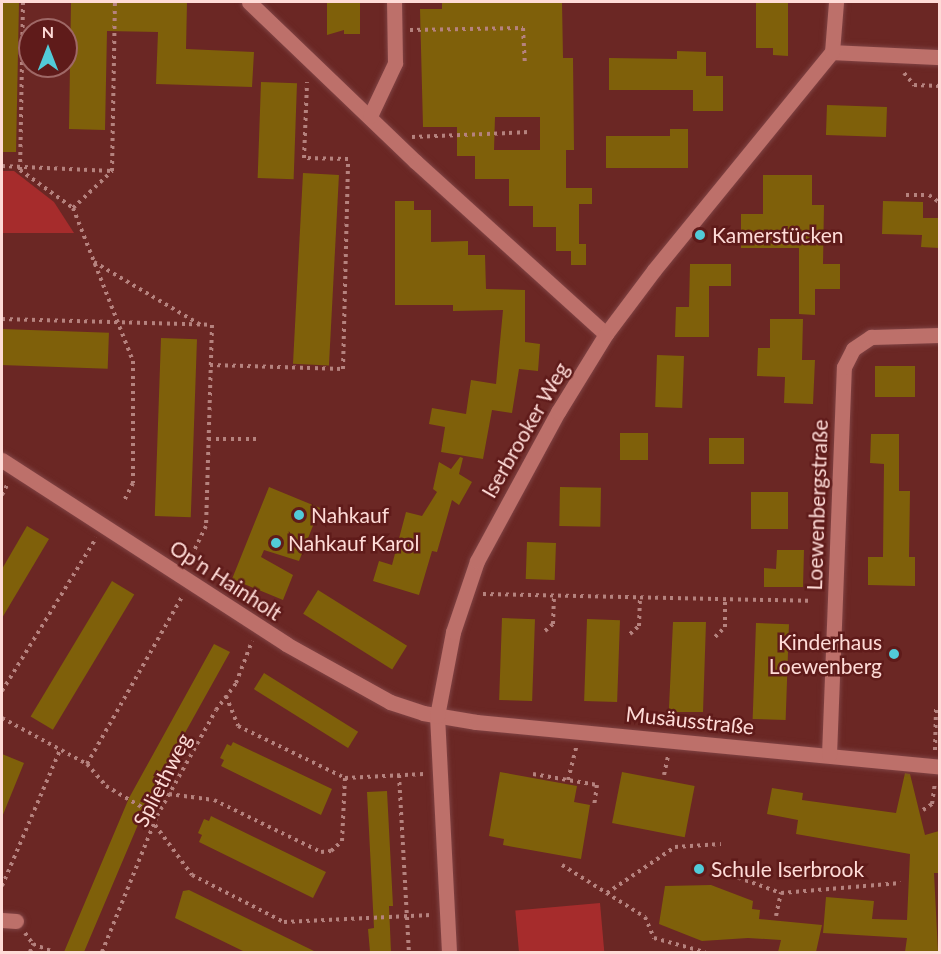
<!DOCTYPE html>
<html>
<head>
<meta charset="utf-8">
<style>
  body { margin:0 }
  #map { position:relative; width:941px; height:954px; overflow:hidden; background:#6b2724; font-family:Lato,sans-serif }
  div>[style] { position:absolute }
  .green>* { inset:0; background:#a62c2c; transform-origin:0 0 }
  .building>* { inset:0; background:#7f600a; transform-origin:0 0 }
  .path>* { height:4px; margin-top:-2px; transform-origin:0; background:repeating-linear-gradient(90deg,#b5827e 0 3px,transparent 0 7.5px) }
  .roads { filter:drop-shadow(0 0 2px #7f4344) drop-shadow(0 0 2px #7f4344) }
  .street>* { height:15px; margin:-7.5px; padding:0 7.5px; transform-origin:7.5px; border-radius:7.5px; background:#bd706a }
  .dots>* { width:16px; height:16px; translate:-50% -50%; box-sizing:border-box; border:3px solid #5f1b1a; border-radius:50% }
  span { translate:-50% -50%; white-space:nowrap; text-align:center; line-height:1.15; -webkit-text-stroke:5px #5f1b1a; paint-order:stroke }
  .poi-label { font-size:21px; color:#fedbd7 }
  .left { translate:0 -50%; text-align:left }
  .right { translate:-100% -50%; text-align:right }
  .street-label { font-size:21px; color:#fedbd7 }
  .frame { position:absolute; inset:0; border:3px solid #fedbd7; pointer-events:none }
  .north { position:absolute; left:18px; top:18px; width:60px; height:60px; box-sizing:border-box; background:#5f1b1a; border:2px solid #9f6866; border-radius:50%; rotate:0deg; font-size:16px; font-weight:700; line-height:24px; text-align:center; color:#fedbd7 }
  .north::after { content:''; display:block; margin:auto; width:21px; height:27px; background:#52cbd8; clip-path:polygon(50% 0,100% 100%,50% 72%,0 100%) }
</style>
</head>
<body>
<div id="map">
  <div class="green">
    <div style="clip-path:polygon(2px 171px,14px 171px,54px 202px,74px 233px,2px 233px)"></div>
    <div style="left:600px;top:903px;width:49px;height:85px;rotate:85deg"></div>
  </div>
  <div class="building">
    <div style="clip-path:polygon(2px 2px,19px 2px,16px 152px,2px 152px)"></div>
    <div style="clip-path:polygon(71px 2px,187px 2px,186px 49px,254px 52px,252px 87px,156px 84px,158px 32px,107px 31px,105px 130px,69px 129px)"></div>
    <div style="clip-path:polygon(327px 2px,360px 2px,360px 34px,344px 34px,344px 30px,327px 35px)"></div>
    <div style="clip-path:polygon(evenodd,442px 2px,562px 2px,563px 58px,573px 58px,574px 150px,566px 150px,566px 188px,592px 188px,592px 204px,579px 204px,579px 244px,586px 244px,586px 265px,571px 265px,571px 251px,556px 251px,556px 227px,533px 227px,533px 206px,509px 206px,509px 179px,475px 179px,475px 156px,457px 156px,457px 127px,423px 127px,420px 9px,442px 9px,442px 2px,495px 117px,540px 117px,540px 150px,494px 150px,495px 117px)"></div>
    <div style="clip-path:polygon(756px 2px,788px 2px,788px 56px,773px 55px,773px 48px,756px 48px)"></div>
    <div style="clip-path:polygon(677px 51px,706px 52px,706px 76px,723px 76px,723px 111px,693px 111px,693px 90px,609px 90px,609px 58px,677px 59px)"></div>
    <div style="left:261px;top:82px;width:36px;height:96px;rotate:2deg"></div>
    <div style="left:827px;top:105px;width:60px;height:30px;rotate:2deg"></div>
    <div style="clip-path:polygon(670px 129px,688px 129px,688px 168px,606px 168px,606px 136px,670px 136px)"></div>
    <div style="left:303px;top:173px;width:36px;height:191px;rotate:3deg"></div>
    <div style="clip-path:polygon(763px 175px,812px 175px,812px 205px,824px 205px,823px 264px,840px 264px,840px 289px,815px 289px,815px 315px,799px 314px,799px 248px,741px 248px,741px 214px,763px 214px)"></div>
    <div style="clip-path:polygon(395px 201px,414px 201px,414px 210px,431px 210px,431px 242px,468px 241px,468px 255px,485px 255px,486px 289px,525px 290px,525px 342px,540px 344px,538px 371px,519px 369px,512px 413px,492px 410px,483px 459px,441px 452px,445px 427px,429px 424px,432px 408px,466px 414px,471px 380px,496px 384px,503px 310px,453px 311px,453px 305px,395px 305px)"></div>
    <div style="clip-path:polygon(883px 201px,923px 202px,923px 218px,939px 218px,939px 248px,921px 247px,922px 235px,882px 234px)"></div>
    <div style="clip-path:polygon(690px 264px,731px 264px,731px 286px,709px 286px,709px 337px,675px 337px,676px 307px,689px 307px)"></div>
    <div style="clip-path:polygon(770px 319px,803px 319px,802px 360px,815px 360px,813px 404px,784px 403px,785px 377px,757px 376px,758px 348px,770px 348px)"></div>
    <div style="left:2px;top:329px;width:107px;height:36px;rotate:2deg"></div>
    <div style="left:161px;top:338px;width:36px;height:178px;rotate:2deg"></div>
    <div style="left:657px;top:355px;width:27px;height:52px;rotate:2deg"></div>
    <div style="left:875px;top:366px;width:40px;height:31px"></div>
    <div style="left:620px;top:433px;width:28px;height:27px"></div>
    <div style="clip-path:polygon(871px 434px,899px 434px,899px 491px,910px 491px,909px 557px,915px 557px,915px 586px,868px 585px,868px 557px,883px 557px,884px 464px,870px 463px)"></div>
    <div style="left:709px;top:438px;width:35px;height:26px"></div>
    <div style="clip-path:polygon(460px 457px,463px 458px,459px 474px,472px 482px,459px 505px,452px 500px,437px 552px,432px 551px,419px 595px,373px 581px,379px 561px,392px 565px,406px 512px,422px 516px,437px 492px,433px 489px,439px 462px,451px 469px)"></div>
    <div style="clip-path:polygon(269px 487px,320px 508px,299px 561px,264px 550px,261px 557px,293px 575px,283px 600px,232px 579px)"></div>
    <div style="left:560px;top:487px;width:41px;height:39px;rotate:1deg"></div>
    <div style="left:751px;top:492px;width:37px;height:37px"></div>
    <div style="clip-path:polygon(27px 526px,49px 539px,2px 618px,2px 569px)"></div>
    <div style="left:527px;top:542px;width:29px;height:37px;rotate:2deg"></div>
    <div style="clip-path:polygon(777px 550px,804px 550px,803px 587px,764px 587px,764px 568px,776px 569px)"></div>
    <div style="left:112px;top:581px;width:26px;height:158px;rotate:31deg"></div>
    <div style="left:318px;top:590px;width:105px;height:28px;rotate:32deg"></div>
    <div style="left:502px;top:618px;width:33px;height:82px;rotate:2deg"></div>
    <div style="left:587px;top:619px;width:33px;height:82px;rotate:2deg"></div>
    <div style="clip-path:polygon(673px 622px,706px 622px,703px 712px,670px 712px,669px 708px)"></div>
    <div style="left:756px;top:623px;width:33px;height:96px;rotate:2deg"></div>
    <div style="clip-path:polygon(214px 644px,230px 652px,137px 819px,140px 820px,84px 952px,64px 952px,129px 798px)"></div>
    <div style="left:264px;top:673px;width:111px;height:19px;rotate:32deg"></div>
    <div style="clip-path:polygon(233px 742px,332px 789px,321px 815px,221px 766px,224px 760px,220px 758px,227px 744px,231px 746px)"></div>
    <div style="clip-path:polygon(2px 754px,24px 763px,2px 817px)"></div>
    <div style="clip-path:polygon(500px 772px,577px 786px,574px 802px,590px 805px,581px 859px,503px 845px,504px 839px,489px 836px)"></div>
    <div style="left:622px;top:772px;width:74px;height:52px;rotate:11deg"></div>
    <div style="clip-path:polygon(905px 773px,910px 774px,925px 835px,939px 831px,939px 873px,934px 873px,938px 952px,905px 952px,907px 938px,823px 933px,826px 897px,874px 901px,872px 919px,907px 920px,910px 854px,796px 834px,798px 820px,767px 814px,772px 788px,803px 793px,802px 800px,896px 813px)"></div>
    <div style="clip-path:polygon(387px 791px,393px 906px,389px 906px,391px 952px,370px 952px,368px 929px,374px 928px,367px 792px)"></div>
    <div style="clip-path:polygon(211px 816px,326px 872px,313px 898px,199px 842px,202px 835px,198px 833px,204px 819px,209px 821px)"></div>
    <div style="clip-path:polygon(711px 885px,753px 901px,752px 909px,760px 910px,759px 919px,822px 925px,816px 952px,778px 952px,781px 940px,748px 938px,702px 941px,659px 924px,665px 886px)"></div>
    <div style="clip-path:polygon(189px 890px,316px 952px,245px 952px,175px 918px,183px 891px)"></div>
  </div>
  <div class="path">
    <div style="left:23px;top:2px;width:168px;rotate:91deg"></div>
    <div style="left:20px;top:170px;width:65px;rotate:35.6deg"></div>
    <div style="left:73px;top:208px;width:164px;rotate:68.6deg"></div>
    <div style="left:133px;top:361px;width:122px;rotate:90deg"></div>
    <div style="left:133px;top:483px;width:20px;rotate:117deg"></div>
    <div style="left:410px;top:30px;width:113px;rotate:-1deg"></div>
    <div style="left:523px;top:28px;width:36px;rotate:87deg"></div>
    <div style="left:904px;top:73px;width:16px;rotate:50deg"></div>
    <div style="left:914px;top:85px;width:26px;rotate:2deg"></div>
    <div style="left:412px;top:137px;width:117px;rotate:-2.4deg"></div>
    <div style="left:2px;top:166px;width:110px;rotate:2.6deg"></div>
    <div style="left:906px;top:195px;width:23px"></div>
    <div style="left:929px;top:195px;width:14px;rotate:36deg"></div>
    <div style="left:73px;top:208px;width:54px;rotate:-43.5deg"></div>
    <div style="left:112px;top:171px;width:169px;rotate:-89deg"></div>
    <div style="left:94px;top:262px;width:124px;rotate:30.5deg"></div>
    <div style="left:2px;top:319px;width:210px;rotate:1.6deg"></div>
    <div style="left:212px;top:325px;width:201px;rotate:91.7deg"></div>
    <div style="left:206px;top:526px;width:41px;rotate:115.9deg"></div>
    <div style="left:210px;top:365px;width:133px;rotate:1.7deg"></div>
    <div style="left:343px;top:369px;width:210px;rotate:-88.6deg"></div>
    <div style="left:348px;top:159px;width:44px;rotate:-178.7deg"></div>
    <div style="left:304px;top:158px;width:76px;rotate:-87.7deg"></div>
    <div style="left:208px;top:439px;width:52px"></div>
    <div style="left:2px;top:495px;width:13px;rotate:-63deg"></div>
    <div style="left:483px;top:594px;width:326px;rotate:1.2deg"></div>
    <div style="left:545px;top:631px;width:11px;rotate:-41deg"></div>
    <div style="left:553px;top:624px;width:29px;rotate:-88deg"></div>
    <div style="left:630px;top:634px;width:12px;rotate:-42deg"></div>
    <div style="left:639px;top:626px;width:29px;rotate:-88deg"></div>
    <div style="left:715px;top:637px;width:14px;rotate:-45deg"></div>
    <div style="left:725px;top:627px;width:28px;rotate:-90deg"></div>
    <div style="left:2px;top:691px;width:180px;rotate:-58.4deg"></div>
    <div style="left:226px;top:696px;width:32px;rotate:68deg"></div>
    <div style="left:238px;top:726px;width:119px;rotate:25.9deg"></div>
    <div style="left:345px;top:778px;width:79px;rotate:-2.9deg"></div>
    <div style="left:2px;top:718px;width:97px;rotate:28.4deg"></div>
    <div style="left:87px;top:764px;width:29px;rotate:49deg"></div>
    <div style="left:106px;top:786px;width:59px;rotate:30.5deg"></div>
    <div style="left:935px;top:750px;width:42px;rotate:-88.6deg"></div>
    <div style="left:87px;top:764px;width:194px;rotate:-60.4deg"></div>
    <div style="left:533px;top:774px;width:65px;rotate:9.8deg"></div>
    <div style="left:597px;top:785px;width:21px;rotate:98deg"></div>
    <div style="left:399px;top:775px;width:177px;rotate:86.8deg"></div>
    <div style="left:664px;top:775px;width:19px;rotate:-78deg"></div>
    <div style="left:568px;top:780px;width:34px;rotate:-76deg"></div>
    <div style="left:169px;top:794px;width:45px;rotate:7.6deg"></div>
    <div style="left:214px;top:800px;width:119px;rotate:25.9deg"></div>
    <div style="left:321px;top:852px;width:10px;rotate:-6deg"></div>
    <div style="left:331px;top:851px;width:15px;rotate:-42deg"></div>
    <div style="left:342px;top:841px;width:63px;rotate:-87.3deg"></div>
    <div style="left:923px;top:810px;width:11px;rotate:-34deg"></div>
    <div style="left:932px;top:804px;width:22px;rotate:-82deg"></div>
    <div style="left:155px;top:825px;width:62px;rotate:53.5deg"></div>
    <div style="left:192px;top:875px;width:103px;rotate:27.1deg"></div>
    <div style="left:284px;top:922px;width:147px;rotate:-2.7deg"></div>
    <div style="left:562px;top:865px;width:98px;rotate:32.1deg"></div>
    <div style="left:645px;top:917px;width:23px;rotate:67deg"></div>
    <div style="left:654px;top:938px;width:53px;rotate:15.4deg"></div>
    <div style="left:717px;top:870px;width:68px;rotate:19.8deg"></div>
    <div style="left:781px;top:893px;width:120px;rotate:-4.8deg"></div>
    <div style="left:2px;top:886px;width:148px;rotate:-66.9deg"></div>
    <div style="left:607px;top:893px;width:82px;rotate:-34.1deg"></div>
    <div style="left:675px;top:847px;width:46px;rotate:-3.7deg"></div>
    <div style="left:776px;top:916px;width:24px;rotate:-78deg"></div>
    <div style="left:25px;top:933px;width:14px;rotate:54deg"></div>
    <div style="left:33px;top:944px;width:22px;rotate:21deg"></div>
    <div style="left:30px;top:952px;width:9px;rotate:-69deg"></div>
    <div style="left:102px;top:952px;width:147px;rotate:-68deg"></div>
    <div style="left:157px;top:816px;width:121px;rotate:-60.9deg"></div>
    <div style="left:216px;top:710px;width:34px;rotate:-53deg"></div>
    <div style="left:236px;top:683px;width:45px;rotate:-69.1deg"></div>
  </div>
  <div class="roads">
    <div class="street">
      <div style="left:249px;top:2px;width:231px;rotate:43.8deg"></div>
      <div style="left:416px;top:162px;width:256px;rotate:42.2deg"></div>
      <div style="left:832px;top:52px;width:108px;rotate:2.7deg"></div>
      <div style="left:370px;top:116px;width:59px;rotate:-64.7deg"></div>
      <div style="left:395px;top:63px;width:61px;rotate:-90.9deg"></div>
      <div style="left:2px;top:460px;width:338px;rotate:32.9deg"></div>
      <div style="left:286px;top:644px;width:119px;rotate:29.1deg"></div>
      <div style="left:390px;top:702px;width:35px;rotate:18deg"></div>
      <div style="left:423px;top:713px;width:54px;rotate:9.6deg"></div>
      <div style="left:476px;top:722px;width:466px;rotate:5.5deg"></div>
      <div style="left:829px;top:755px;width:388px;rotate:-87.8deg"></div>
      <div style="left:844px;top:367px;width:20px;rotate:-63deg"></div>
      <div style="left:853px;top:349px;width:22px;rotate:-34deg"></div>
      <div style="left:871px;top:337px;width:69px;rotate:-1.7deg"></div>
      <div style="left:2px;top:920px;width:14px;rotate:4deg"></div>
      <div style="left:449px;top:952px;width:236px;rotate:-92.9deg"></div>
      <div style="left:437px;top:716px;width:86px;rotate:-79.2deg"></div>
      <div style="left:453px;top:632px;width:75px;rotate:-71.3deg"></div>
      <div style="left:477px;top:561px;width:170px;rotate:-61.5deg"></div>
      <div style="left:558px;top:412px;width:92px;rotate:-58.4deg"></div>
      <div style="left:606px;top:334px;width:80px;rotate:-53.1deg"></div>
      <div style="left:654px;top:270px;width:281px;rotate:-50.8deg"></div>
      <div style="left:832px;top:52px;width:50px;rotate:-85.4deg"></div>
    </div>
  </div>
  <div class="dots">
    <div style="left:700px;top:235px;background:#52cbd8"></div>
    <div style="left:299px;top:515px;background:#52cbd8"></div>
    <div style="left:276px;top:543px;background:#52cbd8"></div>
    <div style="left:894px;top:654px;background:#52cbd8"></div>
    <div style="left:699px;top:869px;background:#52cbd8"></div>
  </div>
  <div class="poi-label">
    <span class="left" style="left:712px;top:235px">Kamerstücken</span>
    <span class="left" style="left:311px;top:515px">Nahkauf</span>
    <span class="left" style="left:288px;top:543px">Nahkauf Karol</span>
    <span class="right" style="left:882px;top:654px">Kinderhaus<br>Loewenberg</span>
    <span class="left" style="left:711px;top:869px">Schule Iserbrook</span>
  </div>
  <div class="street-label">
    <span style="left:525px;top:430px;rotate:-60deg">Iserbrooker Weg</span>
    <span style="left:817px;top:505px;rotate:-88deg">Loewenbergstraße</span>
    <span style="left:226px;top:580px;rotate:33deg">Op'n Hainholt</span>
    <span style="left:690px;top:720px;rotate:6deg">Musäusstraße</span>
    <span style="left:162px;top:780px;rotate:-63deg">Spliethweg</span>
  </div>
  <div class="frame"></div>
  <div class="north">N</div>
</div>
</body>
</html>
